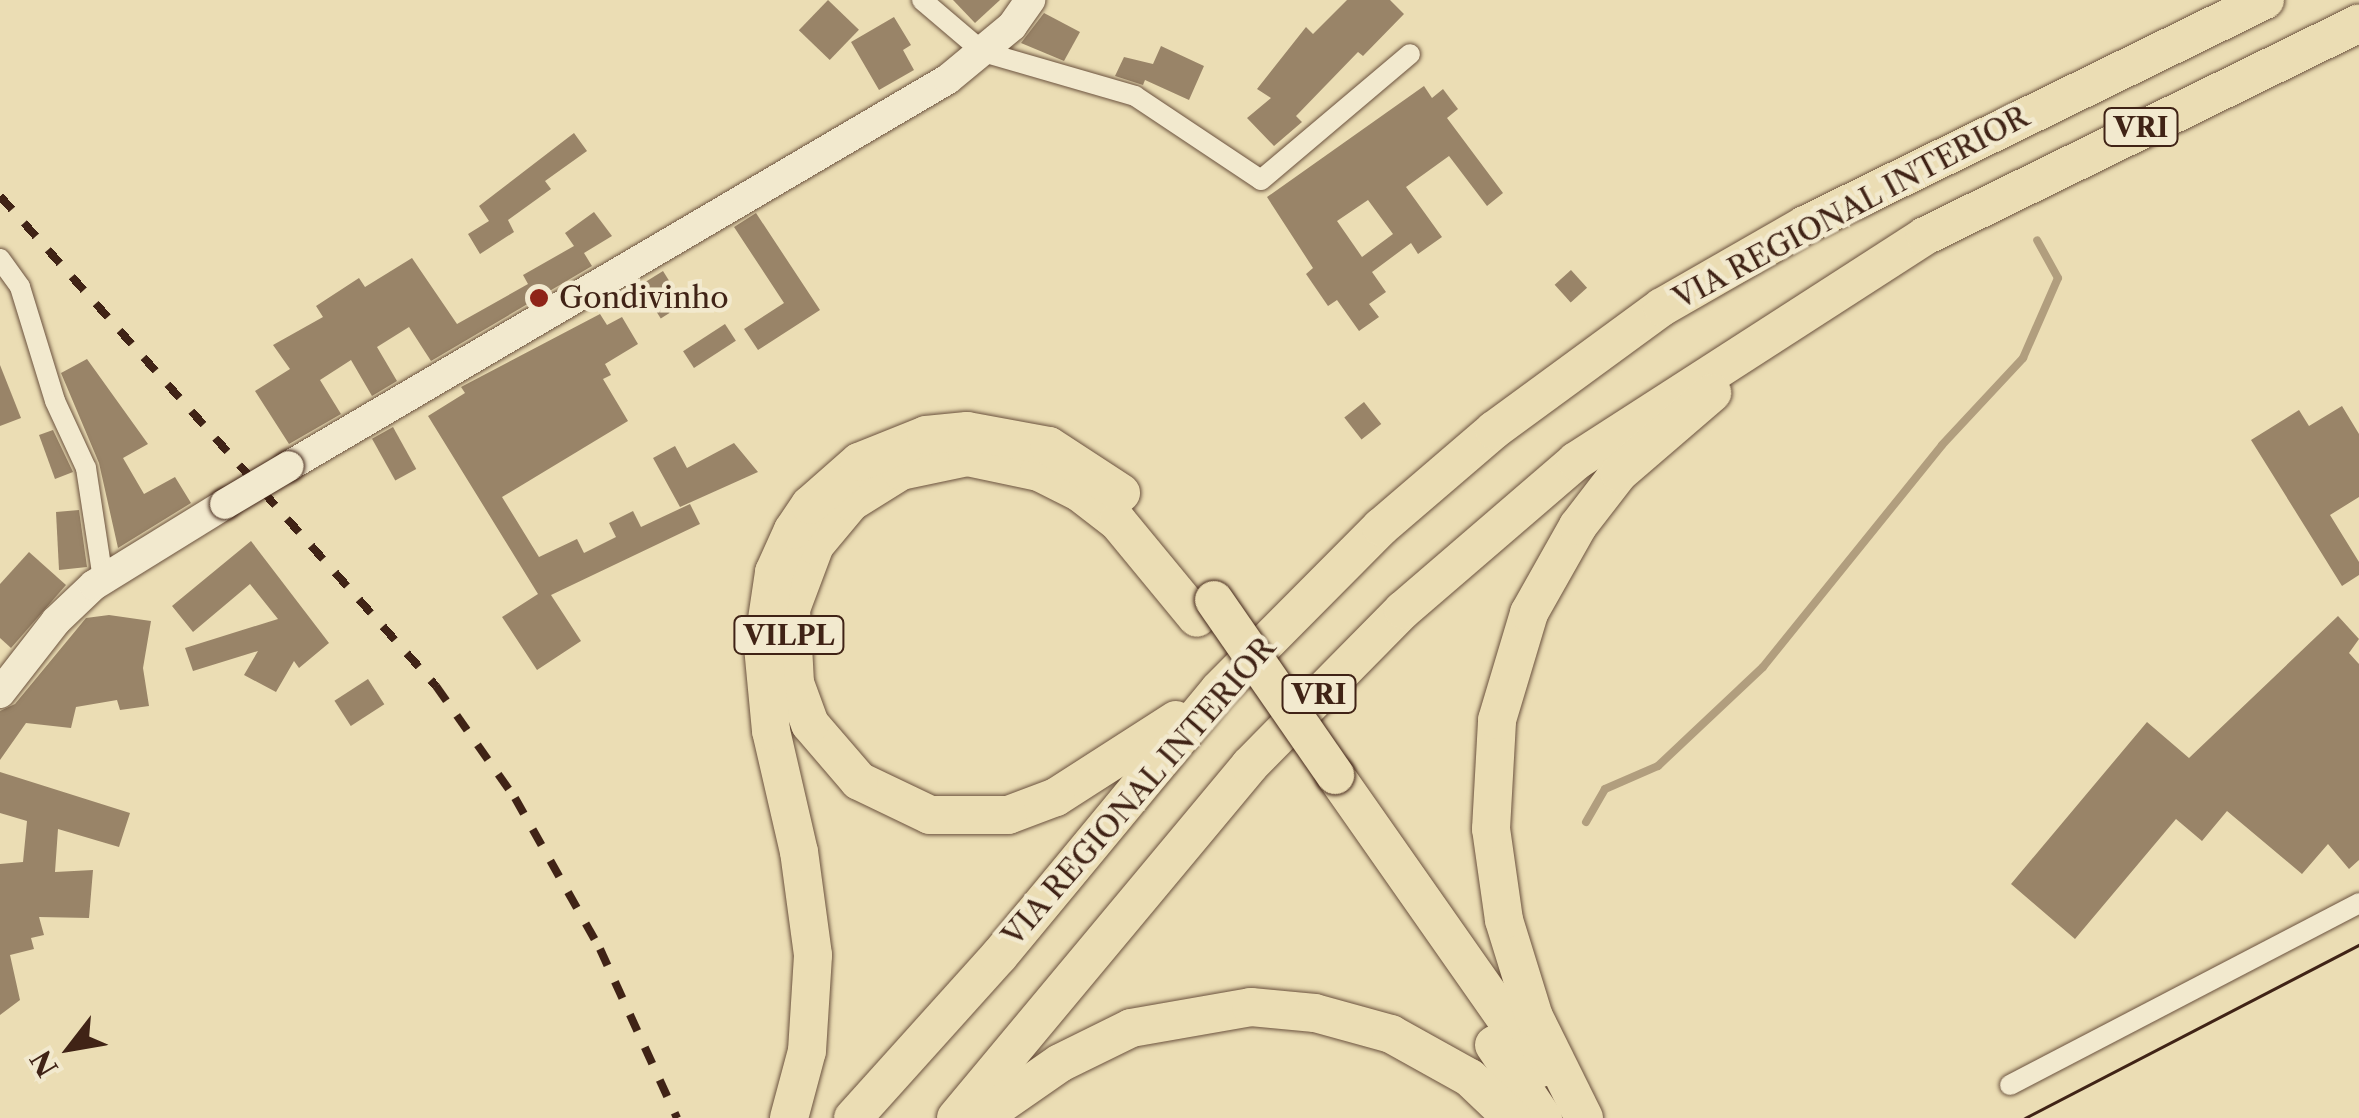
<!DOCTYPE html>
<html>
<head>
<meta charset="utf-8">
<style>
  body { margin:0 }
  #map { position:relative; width:2359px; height:1118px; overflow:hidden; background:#ebddb4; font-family:"Libre Caslon Text",serif }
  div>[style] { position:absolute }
  .stream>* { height:8px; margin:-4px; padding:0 4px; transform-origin:4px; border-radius:4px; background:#b19e7e }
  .building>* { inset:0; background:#998468; transform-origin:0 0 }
  .roads { filter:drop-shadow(0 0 2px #6b523e) drop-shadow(0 0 2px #6b523e) }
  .street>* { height:20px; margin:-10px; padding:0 10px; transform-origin:10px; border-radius:10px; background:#f2e9ce }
  .secondary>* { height:30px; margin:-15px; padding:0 15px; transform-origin:15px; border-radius:15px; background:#f2e9ce }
  .highway>* { height:38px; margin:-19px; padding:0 19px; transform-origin:19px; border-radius:19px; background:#ebddb4 }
  .tram>* { height:2.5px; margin:-1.25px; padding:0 1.25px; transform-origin:1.25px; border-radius:1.25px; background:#402316 }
  .rail>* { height:8px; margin-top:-4px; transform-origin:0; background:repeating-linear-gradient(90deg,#402316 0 18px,transparent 0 36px) }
  .bridges { filter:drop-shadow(0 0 2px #402316) drop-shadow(0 0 2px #402316) }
  .secondary-bridge>* { height:30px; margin:-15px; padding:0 15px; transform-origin:15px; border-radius:15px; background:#f2e9ce }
  .highway-bridge>* { height:38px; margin:-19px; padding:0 19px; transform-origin:19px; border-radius:19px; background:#ebddb4 }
  .dots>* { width:28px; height:28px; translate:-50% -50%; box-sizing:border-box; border:5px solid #f2e9ce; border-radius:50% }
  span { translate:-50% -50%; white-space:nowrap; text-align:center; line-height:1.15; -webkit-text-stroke:9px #f2e9ce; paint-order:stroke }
  .shield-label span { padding:2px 8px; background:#f2e9ce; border:2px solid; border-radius:8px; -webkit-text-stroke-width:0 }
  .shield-label { font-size:28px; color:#402316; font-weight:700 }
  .street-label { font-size:30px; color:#402316 }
  .poi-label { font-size:30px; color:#402316 }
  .left { translate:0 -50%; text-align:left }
  .north { position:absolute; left:20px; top:998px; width:100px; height:100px; -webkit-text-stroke:8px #f2e9ce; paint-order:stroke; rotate:239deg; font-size:28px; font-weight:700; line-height:40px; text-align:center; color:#402316 }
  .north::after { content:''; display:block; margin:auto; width:35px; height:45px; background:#402316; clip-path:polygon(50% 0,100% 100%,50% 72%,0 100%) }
</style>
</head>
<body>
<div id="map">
  <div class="stream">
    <div style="left:1586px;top:822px;width:38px;rotate:-60deg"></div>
    <div style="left:1605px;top:789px;width:58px;rotate:-23.5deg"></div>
    <div style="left:1658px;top:766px;width:144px;rotate:-43.3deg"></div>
    <div style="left:1763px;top:667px;width:285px;rotate:-51.1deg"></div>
    <div style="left:1942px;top:445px;width:119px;rotate:-47deg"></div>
    <div style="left:2023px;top:358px;width:87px;rotate:-66.4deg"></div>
    <div style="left:2058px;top:278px;width:43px;rotate:-118.9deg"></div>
  </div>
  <div class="building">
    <div style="left:828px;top:0;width:43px;height:42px;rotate:44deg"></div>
    <div style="clip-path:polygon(953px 0,1000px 0,975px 23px)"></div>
    <div style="clip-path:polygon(1347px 0,1390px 0,1404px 14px,1363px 56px,1358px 52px,1296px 116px,1302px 122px,1274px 146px,1247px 118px,1271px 98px,1257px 89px,1306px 27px,1313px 34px)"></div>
    <div style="clip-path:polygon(1044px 13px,1080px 32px,1064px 61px,1021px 43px)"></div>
    <div style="clip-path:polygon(894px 17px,911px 45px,903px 50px,914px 70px,879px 90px,851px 42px)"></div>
    <div style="clip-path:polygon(1161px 46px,1204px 66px,1189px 100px,1145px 80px,1143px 85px,1115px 76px,1124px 57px,1153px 64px)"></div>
    <div style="clip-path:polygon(evenodd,1424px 86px,1432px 98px,1443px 89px,1458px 109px,1447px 118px,1503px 193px,1487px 206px,1449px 156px,1406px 187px,1442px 237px,1418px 254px,1411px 243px,1372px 272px,1386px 292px,1369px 304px,1379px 317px,1359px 331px,1337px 300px,1328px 306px,1306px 274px,1313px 268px,1267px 197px,1424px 86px,1368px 200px,1393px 234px,1362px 257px,1337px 221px,1368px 200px)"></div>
    <div style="clip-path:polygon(574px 133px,587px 151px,545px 181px,551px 189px,508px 220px,514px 232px,480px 254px,468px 234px,489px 221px,479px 206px)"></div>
    <div style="clip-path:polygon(594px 212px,612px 236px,584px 253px,592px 266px,431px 361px,409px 327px,377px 347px,397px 381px,372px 396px,351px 360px,320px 380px,341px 414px,289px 444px,255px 391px,290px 369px,273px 345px,323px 317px,316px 306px,359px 278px,365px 287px,412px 258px,457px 324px,528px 284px,523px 275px,574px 246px,565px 233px)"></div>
    <div style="clip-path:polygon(756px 213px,820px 310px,758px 350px,744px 329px,784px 303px,734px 227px)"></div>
    <div style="left:1571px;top:270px;width:24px;height:22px;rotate:48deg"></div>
    <div style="left:663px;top:271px;width:39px;height:27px;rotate:58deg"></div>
    <div style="clip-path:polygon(600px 314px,607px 325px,622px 317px,638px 344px,605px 364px,611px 375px,603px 379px,628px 421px,502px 497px,539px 557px,577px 539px,584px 553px,616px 537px,609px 523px,633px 511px,641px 527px,690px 504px,700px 524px,551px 595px,581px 641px,537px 670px,502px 617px,538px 594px,428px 416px,465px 393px,461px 387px)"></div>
    <div style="left:725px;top:324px;width:20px;height:50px;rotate:57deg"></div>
    <div style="clip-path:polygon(87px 359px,148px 444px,123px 458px,144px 494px,175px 477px,191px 503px,118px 548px,99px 463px,61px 373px)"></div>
    <div style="clip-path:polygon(0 365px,21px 418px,0 426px)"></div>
    <div style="left:1364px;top:402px;width:28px;height:25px;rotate:52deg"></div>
    <div style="clip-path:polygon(2342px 406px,2359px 434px,2359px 497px,2330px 515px,2359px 562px,2359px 575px,2342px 586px,2251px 440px,2299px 410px,2309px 426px)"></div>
    <div style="left:393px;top:427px;width:48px;height:24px;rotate:61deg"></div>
    <div style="clip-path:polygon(53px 430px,73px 472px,55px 479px,39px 435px)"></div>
    <div style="clip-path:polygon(734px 443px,758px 472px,680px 507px,653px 458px,675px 446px,687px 468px)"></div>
    <div style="clip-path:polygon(79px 510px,87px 567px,59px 570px,56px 512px)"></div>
    <div style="clip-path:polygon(251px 541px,329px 643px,299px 668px,294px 661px,276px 692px,244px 675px,258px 651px,193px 671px,185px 648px,278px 619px,250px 584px,193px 632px,172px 606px)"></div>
    <div style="clip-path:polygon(29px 552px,66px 585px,11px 648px,0 638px,0 584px)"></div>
    <div style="clip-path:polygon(109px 615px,151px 621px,143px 668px,149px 706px,120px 710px,117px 700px,76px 707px,71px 728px,26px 723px,0 760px,0 711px,15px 704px,86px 618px)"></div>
    <div style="clip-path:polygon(2338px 616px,2359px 639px,2349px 653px,2359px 664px,2359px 860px,2349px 869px,2328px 844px,2302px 874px,2227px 811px,2202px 841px,2176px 819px,2075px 939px,2011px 884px,2147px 722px,2189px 758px)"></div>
    <div style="left:368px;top:679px;width:30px;height:40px;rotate:57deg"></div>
    <div style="clip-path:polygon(0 772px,130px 813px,119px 847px,58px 829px,55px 872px,93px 870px,89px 918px,39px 917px,44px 935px,31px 938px,34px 949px,10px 955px,20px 1000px,0 1015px,0 864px,23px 862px,27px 821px,0 813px)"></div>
  </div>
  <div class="roads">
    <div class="street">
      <div style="left:922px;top:0;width:80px;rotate:40.4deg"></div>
      <div style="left:983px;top:52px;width:158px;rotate:16.1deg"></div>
      <div style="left:1135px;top:96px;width:151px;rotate:33.7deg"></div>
      <div style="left:1261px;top:180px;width:195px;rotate:-40.2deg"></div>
      <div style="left:0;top:259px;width:34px;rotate:54deg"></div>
      <div style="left:20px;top:287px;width:119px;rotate:72.9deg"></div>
      <div style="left:55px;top:401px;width:74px;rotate:65.2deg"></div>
      <div style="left:86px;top:468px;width:112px;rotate:81.3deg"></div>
      <div style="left:2010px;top:1085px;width:394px;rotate:-27.5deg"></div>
    </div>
    <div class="secondary">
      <div style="left:289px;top:466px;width:764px;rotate:-30.42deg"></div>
      <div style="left:948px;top:79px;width:83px;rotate:-39.6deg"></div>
      <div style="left:1012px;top:26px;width:32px;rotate:-55deg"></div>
      <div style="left:0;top:693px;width:91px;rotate:-52.1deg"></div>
      <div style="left:56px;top:621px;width:52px;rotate:-43.5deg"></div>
      <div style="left:94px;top:585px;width:154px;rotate:-31.7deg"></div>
    </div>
    <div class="highway">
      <div style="left:1176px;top:720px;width:143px;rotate:147.3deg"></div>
      <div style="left:1056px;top:797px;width:51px;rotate:159.4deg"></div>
      <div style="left:1008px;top:815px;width:78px;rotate:180deg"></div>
      <div style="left:930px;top:815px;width:79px;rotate:-154.4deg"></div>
      <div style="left:859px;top:781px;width:75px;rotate:-130.7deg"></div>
      <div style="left:810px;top:724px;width:44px;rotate:-110.1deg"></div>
      <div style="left:795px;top:683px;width:74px;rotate:-93.1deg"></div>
      <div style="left:791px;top:609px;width:68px;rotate:-69.4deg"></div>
      <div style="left:815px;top:545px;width:56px;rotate:-50.1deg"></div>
      <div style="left:851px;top:502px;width:59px;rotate:-31.8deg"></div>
      <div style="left:901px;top:471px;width:67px;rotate:-12deg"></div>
      <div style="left:967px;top:457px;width:74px;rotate:11.8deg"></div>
      <div style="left:1039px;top:472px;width:45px;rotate:26.6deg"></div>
      <div style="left:1079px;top:492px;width:49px;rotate:37.6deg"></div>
      <div style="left:1118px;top:522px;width:124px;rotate:50.5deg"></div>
      <div style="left:1335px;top:775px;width:358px;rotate:55deg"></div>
      <div style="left:1494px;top:1045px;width:88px;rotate:56.1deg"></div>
      <div style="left:789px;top:1118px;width:69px;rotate:-75deg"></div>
      <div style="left:807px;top:1051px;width:96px;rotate:-86.4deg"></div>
      <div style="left:813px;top:955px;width:104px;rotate:-97.7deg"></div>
      <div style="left:799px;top:852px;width:124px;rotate:-103deg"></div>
      <div style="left:771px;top:731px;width:85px;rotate:-95.4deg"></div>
      <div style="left:763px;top:646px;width:75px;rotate:-81.5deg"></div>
      <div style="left:774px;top:572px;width:46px;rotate:-65.7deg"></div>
      <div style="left:793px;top:530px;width:30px;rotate:-56deg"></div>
      <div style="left:810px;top:505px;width:65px;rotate:-41.3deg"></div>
      <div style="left:859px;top:462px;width:72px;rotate:-21.9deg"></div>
      <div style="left:926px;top:435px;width:41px;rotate:-5.6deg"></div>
      <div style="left:967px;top:431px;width:83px;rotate:10.4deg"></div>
      <div style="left:1049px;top:446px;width:86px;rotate:33.1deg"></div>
      <div style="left:853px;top:1118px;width:218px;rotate:-48deg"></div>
      <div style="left:999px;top:956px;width:345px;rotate:-50.4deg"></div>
      <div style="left:1219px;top:690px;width:230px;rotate:-45.2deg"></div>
      <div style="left:1381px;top:527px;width:149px;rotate:-40.6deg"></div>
      <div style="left:1494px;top:430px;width:208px;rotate:-36.2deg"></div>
      <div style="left:1662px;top:307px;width:165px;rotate:-29.8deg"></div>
      <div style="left:1805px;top:225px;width:512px;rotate:-26.06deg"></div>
      <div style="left:956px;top:1118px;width:459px;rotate:-50.2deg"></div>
      <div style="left:1250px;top:765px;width:218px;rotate:-45.4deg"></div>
      <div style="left:1403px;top:610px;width:228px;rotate:-40.7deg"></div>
      <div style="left:1576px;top:461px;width:415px;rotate:-32.8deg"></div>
      <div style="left:1925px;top:236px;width:483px;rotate:-26.1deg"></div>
      <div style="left:981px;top:1118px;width:96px;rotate:-34.8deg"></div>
      <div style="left:1060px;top:1063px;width:79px;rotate:-26.2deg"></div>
      <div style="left:1131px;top:1028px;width:122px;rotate:-9.9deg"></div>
      <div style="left:1251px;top:1007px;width:64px;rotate:5.4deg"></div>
      <div style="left:1315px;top:1013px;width:79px;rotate:15.4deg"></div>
      <div style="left:1391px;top:1034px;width:90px;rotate:29.1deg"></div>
      <div style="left:1470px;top:1078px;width:58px;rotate:43.6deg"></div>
      <div style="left:1584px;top:1118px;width:113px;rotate:-116.3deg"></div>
      <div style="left:1534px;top:1017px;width:102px;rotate:-107.2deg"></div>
      <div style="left:1504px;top:920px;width:92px;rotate:-98.1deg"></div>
      <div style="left:1491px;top:829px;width:109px;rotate:-86.8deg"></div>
      <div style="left:1497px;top:720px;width:112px;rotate:-73.3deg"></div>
      <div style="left:1529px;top:613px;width:100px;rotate:-60.6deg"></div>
      <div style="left:1578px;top:526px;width:67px;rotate:-52.3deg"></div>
      <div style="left:1619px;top:473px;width:123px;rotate:-40.7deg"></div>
    </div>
  </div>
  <div class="tram">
    <div style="left:2025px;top:1118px;width:376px;rotate:-27.4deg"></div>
  </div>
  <div class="rail">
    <div style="left:0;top:196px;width:656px;rotate:48.34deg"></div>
    <div style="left:436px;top:686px;width:137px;rotate:54.8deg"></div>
    <div style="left:515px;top:798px;width:173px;rotate:60.6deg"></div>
    <div style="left:600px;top:949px;width:186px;rotate:65.5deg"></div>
  </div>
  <div class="bridges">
    <div class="secondary-bridge">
      <div style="left:225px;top:504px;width:74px;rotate:-30.7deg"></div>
    </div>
    <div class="highway-bridge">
      <div style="left:1214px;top:600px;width:213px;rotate:55.3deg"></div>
    </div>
  </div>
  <div class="dots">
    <div style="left:539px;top:298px;background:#8f2418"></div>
  </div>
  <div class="shield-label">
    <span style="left:2141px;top:127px">VRI</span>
    <span style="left:789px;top:635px">VILPL</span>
    <span style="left:1319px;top:694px">VRI</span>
  </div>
  <div class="street-label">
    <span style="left:1851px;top:208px;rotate:-28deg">VIA REGIONAL INTERIOR</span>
    <span style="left:1139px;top:792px;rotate:-49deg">VIA REGIONAL INTERIOR</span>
  </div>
  <div class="poi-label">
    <span class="left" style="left:559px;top:298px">Gondivinho</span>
  </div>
  <div class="north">N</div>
</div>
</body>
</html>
